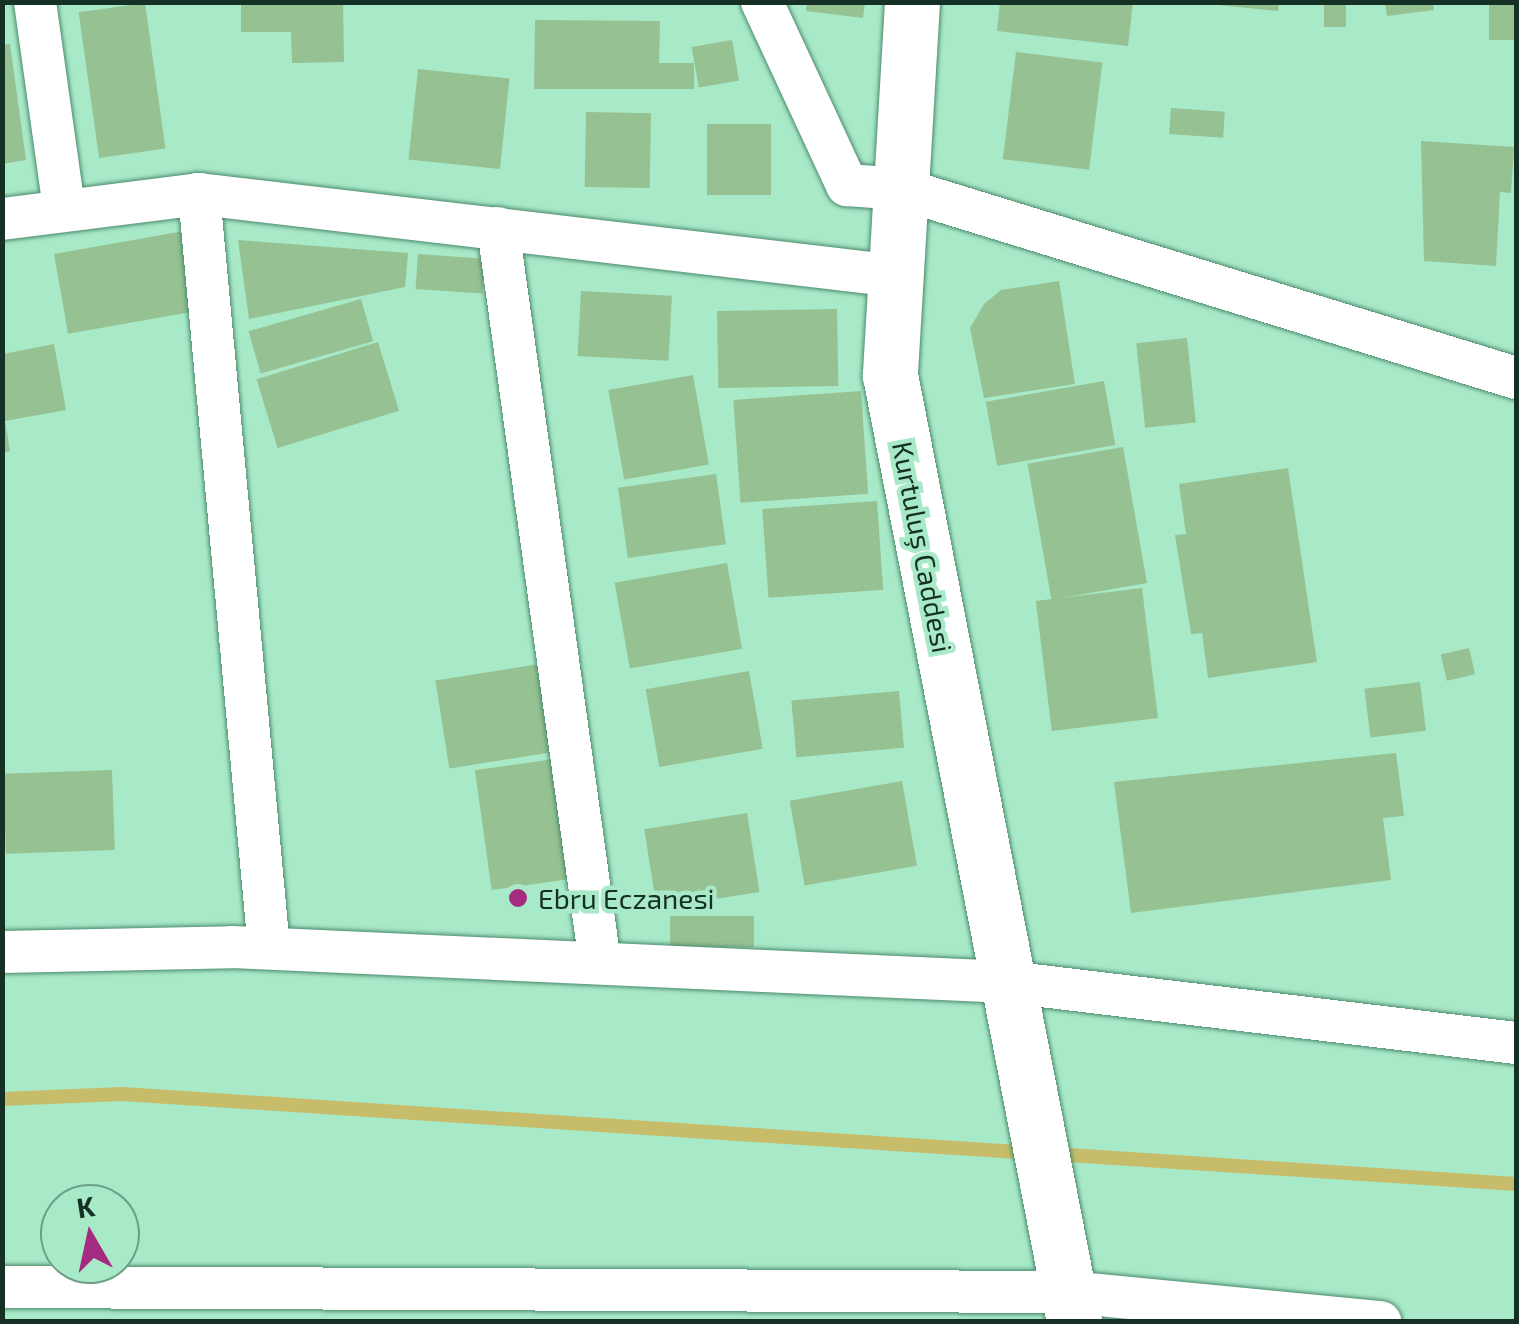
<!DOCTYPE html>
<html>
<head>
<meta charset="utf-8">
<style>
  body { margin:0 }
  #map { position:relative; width:1519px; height:1324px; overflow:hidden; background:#a8e9c8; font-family:"Exo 2",sans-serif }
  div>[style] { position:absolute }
  .stream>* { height:14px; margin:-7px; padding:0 7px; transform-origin:7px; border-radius:7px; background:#c6bc6a }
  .building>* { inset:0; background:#96c192; transform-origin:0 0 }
  .roads { filter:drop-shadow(0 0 2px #4b8a6d) drop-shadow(0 0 2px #4b8a6d) }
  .street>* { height:42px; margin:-21px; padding:0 21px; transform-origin:21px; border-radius:21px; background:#fff }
  .secondary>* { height:55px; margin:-27.5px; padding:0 27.5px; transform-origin:27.5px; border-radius:27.5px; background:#fff }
  .dots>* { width:28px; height:28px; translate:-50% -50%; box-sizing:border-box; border:5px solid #a8e9c8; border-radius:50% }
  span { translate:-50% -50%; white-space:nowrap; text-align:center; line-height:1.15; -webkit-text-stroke:9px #a8e9c8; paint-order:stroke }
  .street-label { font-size:28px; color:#153024 }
  .poi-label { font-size:28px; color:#153024 }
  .left { translate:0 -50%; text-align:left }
  .frame { position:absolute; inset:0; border:5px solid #153024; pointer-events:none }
  .north { position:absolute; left:40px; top:1184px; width:100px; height:100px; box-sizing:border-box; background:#a8e9c8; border:2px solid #6d9f86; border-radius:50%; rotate:351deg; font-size:28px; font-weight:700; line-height:40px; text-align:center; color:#153024 }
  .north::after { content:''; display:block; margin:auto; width:35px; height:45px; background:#a52b81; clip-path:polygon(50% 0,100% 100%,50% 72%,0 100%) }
</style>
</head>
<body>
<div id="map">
  <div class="stream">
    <div style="left:2px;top:1099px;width:120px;rotate:-2.4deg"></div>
    <div style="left:122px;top:1094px;width:912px;rotate:3.71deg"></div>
    <div style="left:1053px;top:1154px;width:464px;rotate:3.7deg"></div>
  </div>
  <div class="building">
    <div style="clip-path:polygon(241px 2px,343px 2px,344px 62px,292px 63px,291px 32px,241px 32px)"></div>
    <div style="clip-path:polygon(807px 2px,865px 2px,863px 18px,806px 11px)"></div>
    <div style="clip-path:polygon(1000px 2px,1133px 2px,1128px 46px,997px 31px)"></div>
    <div style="clip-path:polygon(1189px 2px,1279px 2px,1278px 11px)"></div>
    <div style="left:1324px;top:2px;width:22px;height:25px"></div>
    <div style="clip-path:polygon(1385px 2px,1433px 2px,1434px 10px,1387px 16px)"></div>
    <div style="left:1489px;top:2px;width:27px;height:38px"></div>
    <div style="left:145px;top:3px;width:147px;height:67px;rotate:82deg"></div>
    <div style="clip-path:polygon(535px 20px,660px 21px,659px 63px,694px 63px,694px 89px,534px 89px)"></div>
    <div style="left:732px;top:40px;width:41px;height:41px;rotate:80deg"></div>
    <div style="clip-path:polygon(10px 44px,26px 160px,2px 164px,2px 45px)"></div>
    <div style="left:1016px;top:52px;width:87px;height:108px;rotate:7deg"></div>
    <div style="left:418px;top:69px;width:92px;height:91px;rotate:6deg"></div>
    <div style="left:1171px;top:108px;width:54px;height:26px;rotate:4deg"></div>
    <div style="left:586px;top:112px;width:65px;height:75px;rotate:1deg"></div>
    <div style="left:707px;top:124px;width:64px;height:71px"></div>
    <div style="clip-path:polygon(1421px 141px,1514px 147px,1511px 193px,1500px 192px,1496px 266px,1424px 261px)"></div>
    <div style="left:184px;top:231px;width:81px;height:132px;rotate:80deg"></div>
    <div style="clip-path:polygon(238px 240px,408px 253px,405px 287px,249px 319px)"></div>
    <div style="left:418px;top:254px;width:67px;height:35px;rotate:4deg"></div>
    <div style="clip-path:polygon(1059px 281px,1075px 384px,984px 398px,970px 328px,984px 304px,1001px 290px)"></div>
    <div style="left:581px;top:291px;width:91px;height:65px;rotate:3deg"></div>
    <div style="left:361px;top:299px;width:44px;height:117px;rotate:74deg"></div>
    <div style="left:837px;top:309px;width:77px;height:120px;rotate:89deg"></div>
    <div style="left:1187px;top:338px;width:85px;height:51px;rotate:84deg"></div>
    <div style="left:378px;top:342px;width:72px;height:127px;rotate:73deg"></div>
    <div style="clip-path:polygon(54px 344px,66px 410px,5px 421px,10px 451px,2px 453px,3px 354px)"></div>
    <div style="left:693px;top:375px;width:91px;height:86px;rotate:80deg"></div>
    <div style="left:1104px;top:381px;width:65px;height:120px;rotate:80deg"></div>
    <div style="left:861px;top:391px;width:103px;height:128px;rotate:86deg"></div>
    <div style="left:1123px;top:447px;width:138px;height:97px;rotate:80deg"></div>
    <div style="clip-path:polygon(1288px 468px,1317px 662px,1208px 678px,1202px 633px,1191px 634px,1175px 535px,1186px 534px,1179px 484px)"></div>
    <div style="left:716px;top:474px;width:71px;height:99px;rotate:82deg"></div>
    <div style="left:877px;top:501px;width:89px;height:115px;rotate:86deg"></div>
    <div style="left:727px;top:563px;width:87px;height:114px;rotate:80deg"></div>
    <div style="left:1142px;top:588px;width:131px;height:107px;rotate:83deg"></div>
    <div style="left:1469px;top:648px;width:27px;height:29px;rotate:77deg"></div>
    <div style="left:546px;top:663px;width:89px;height:112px;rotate:81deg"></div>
    <div style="left:749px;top:671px;width:79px;height:105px;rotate:80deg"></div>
    <div style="left:1420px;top:682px;width:49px;height:56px;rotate:83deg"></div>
    <div style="left:899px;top:691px;width:57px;height:108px;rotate:85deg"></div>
    <div style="clip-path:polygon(1396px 753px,1404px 816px,1383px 818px,1391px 880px,1131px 913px,1114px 782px)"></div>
    <div style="left:562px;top:758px;width:121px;height:88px;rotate:82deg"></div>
    <div style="left:112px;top:770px;width:80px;height:109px;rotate:88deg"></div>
    <div style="left:902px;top:781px;width:86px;height:114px;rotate:80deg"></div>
    <div style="left:747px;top:813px;width:80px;height:104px;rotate:81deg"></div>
    <div style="left:754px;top:916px;width:31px;height:84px;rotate:90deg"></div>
  </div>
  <div class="roads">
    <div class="street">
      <div style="left:35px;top:2px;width:209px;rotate:82deg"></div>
      <div style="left:762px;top:2px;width:202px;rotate:65.1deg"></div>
      <div style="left:847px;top:185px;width:55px;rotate:4.2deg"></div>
      <div style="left:902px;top:189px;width:642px;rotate:17.11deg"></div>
      <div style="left:199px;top:194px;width:757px;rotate:84.7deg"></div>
      <div style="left:2px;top:219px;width:199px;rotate:-7.2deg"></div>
      <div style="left:199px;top:194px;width:703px;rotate:6.7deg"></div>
      <div style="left:498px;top:228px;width:742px;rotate:82.1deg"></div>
      <div style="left:2px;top:952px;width:230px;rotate:-1.2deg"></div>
      <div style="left:232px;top:947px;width:777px;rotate:2.58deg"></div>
      <div style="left:1008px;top:982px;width:512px;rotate:6.85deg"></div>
      <div style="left:2px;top:1287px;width:1066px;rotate:0.27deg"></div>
      <div style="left:1068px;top:1292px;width:314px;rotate:5.5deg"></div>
    </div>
    <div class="secondary">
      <div style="left:912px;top:2px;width:374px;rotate:93.4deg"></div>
      <div style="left:890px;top:375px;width:965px;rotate:79deg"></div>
    </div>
  </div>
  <div class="dots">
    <div style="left:518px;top:898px;background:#a52b81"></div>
  </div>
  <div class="street-label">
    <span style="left:923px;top:547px;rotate:79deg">Kurtuluş Caddesi</span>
  </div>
  <div class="poi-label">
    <span class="left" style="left:538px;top:898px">Ebru Eczanesi</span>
  </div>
  <div class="frame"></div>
  <div class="north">K</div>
</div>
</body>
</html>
